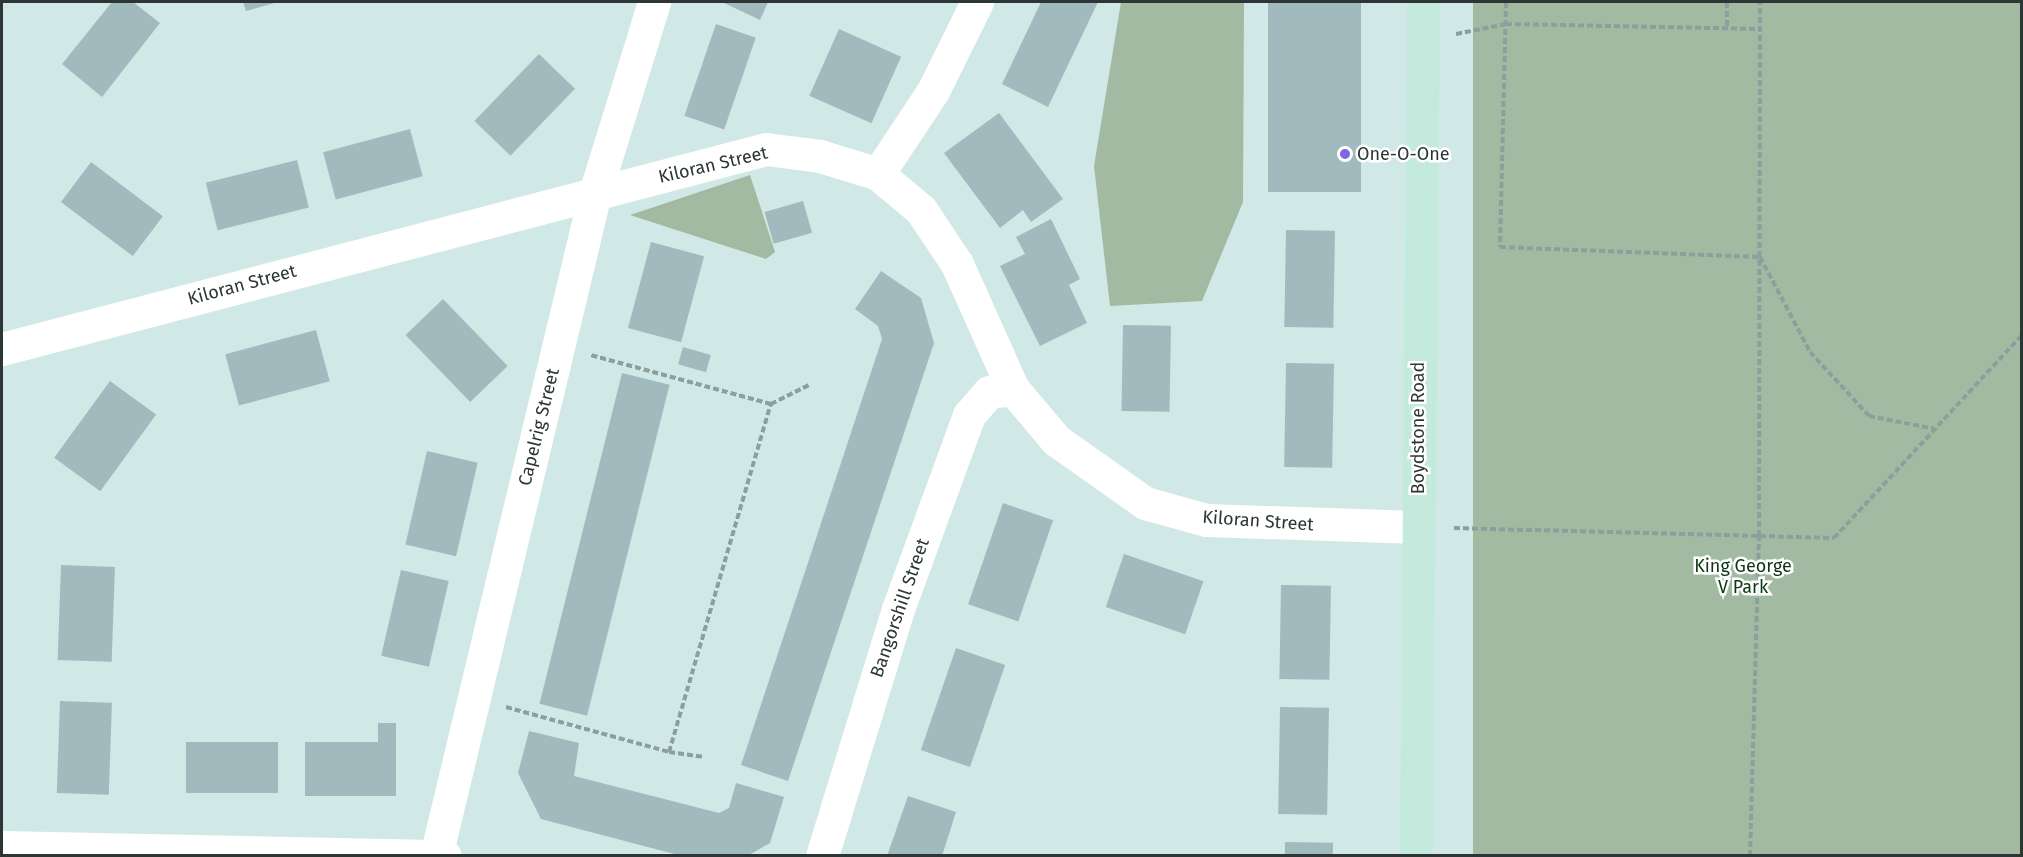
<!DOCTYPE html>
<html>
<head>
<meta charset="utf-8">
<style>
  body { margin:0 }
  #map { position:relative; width:2023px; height:857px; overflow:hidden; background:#d0e9e6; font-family:"Fira Sans",sans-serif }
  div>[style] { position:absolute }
  .green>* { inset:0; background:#a2baa2; transform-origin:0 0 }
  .building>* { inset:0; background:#a1babd; transform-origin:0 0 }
  .path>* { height:4px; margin-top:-2px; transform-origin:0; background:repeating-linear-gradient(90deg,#8c9f9c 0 6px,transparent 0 9px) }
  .street>* { height:33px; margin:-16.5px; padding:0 16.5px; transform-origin:16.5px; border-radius:16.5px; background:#fff }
  .secondary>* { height:33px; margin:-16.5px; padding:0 16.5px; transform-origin:16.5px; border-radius:16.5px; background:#c4eadd }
  .dots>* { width:16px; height:16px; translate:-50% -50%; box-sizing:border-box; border:3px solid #fff; border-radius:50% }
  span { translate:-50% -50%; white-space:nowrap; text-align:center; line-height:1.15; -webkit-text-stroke:5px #fff; paint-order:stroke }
  .poi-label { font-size:18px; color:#2c3635 }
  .left { translate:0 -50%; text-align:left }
  .street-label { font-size:18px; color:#2c3635 }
  .park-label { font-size:18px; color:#0e3813 }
  .frame { position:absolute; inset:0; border:3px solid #2c3635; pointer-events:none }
</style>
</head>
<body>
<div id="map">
  <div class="green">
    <div style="clip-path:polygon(1121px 2px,1244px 2px,1243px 202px,1202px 301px,1110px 306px,1094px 166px)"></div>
    <div style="left:1473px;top:2px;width:548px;height:853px"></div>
    <div style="clip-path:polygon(750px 175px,775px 252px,766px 259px,630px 215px)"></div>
  </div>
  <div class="building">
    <div style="clip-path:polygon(112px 2px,133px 2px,160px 23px,102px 97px,62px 64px)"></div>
    <div style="clip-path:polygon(243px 2px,278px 2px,246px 11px)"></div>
    <div style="clip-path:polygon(722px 2px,768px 2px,760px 20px)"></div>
    <div style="clip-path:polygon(1041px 2px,1098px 2px,1048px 107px,1002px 84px)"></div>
    <div style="left:1268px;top:2px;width:93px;height:190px"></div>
    <div style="left:716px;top:24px;width:42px;height:97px;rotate:19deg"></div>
    <div style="left:839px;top:29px;width:68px;height:73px;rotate:24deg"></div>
    <div style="left:539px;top:54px;width:50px;height:93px;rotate:44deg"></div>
    <div style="clip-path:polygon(999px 113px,1063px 199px,1031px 222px,1023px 210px,1000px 228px,944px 153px)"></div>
    <div style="left:410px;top:129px;width:49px;height:90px;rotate:75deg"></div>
    <div style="left:297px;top:160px;width:49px;height:94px;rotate:76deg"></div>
    <div style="left:91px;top:162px;width:90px;height:50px;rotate:37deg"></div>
    <div style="left:803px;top:201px;width:33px;height:40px;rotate:74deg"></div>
    <div style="clip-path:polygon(1051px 219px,1080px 279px,1069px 285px,1087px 323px,1040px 346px,1000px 266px,1025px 254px,1016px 237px)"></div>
    <div style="left:1286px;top:230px;width:49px;height:97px;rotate:1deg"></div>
    <div style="left:651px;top:242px;width:55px;height:89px;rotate:15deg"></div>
    <div style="clip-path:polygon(881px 271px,921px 298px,934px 343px,788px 781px,741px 765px,882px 339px,878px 326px,855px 309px)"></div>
    <div style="left:443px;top:299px;width:93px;height:52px;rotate:46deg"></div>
    <div style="left:1123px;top:325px;width:48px;height:86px;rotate:1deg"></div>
    <div style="left:316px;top:330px;width:53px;height:94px;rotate:75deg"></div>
    <div style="left:683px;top:347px;width:29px;height:18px;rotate:16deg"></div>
    <div style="left:1286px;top:363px;width:48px;height:104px;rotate:1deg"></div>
    <div style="left:622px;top:373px;width:49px;height:341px;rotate:14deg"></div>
    <div style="left:110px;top:381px;width:57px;height:95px;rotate:36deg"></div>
    <div style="left:427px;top:451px;width:52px;height:96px;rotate:13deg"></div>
    <div style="left:1003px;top:503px;width:53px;height:107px;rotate:19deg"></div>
    <div style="left:1124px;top:554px;width:84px;height:56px;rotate:19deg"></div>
    <div style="left:61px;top:565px;width:54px;height:95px;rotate:2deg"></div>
    <div style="left:401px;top:570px;width:49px;height:88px;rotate:13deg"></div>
    <div style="left:1281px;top:585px;width:50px;height:94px;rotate:1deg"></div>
    <div style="left:956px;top:648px;width:52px;height:108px;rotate:19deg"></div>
    <div style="left:60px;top:701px;width:52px;height:92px;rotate:2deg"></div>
    <div style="left:1280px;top:707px;width:49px;height:107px;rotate:1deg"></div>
    <div style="clip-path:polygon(378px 723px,396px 723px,396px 796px,305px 796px,305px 742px,378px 742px)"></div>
    <div style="clip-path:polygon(529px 731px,579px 743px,574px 776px,719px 813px,729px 808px,736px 783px,784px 797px,770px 843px,747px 856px,682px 856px,541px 819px,518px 773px)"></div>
    <div style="left:186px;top:742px;width:92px;height:51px"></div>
    <div style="clip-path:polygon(908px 796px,956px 812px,942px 856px,887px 856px)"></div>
    <div style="left:1285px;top:842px;width:48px;height:14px;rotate:1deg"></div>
  </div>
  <div class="path">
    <div style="left:1506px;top:2px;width:245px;rotate:91.4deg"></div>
    <div style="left:1500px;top:247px;width:260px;rotate:2.2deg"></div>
    <div style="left:1760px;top:257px;width:107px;rotate:62.2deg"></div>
    <div style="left:1810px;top:352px;width:87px;rotate:47.3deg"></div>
    <div style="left:1869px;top:416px;width:67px;rotate:11.1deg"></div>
    <div style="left:1727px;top:2px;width:27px;rotate:90deg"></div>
    <div style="left:1456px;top:34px;width:51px;rotate:-11.3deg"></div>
    <div style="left:1506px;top:24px;width:254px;rotate:1.1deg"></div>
    <div style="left:771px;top:404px;width:45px;rotate:-26.6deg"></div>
    <div style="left:1454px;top:528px;width:380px;rotate:1.5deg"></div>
    <div style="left:1834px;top:538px;width:277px;rotate:-47.2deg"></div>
    <div style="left:506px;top:707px;width:169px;rotate:15.4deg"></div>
    <div style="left:669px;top:752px;width:363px;rotate:-73.7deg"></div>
    <div style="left:771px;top:404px;width:187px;rotate:-164.8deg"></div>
    <div style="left:669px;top:752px;width:34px;rotate:8deg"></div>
    <div style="left:1750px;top:856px;width:320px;rotate:-88.4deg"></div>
    <div style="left:1759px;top:536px;width:534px;rotate:-89.89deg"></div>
  </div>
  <div class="street">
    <div style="left:878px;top:174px;width:100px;rotate:-56.5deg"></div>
    <div style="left:933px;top:91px;width:99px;rotate:-63.7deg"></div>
    <div style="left:2px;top:349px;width:790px;rotate:-14.67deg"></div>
    <div style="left:766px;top:149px;width:54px;rotate:7.4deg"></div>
    <div style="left:820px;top:156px;width:61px;rotate:17.2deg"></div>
    <div style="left:878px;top:174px;width:56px;rotate:39.9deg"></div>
    <div style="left:921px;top:210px;width:65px;rotate:56.3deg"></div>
    <div style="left:957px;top:264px;width:137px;rotate:65.9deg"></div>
    <div style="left:1013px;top:389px;width:67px;rotate:49.9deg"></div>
    <div style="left:1056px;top:440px;width:109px;rotate:35.3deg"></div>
    <div style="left:1145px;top:503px;width:63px;rotate:15.6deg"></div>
    <div style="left:1206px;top:520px;width:211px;rotate:1.9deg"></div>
    <div style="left:2px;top:847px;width:443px;rotate:1.2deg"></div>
    <div style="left:436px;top:856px;width:682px;rotate:-76.51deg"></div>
    <div style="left:595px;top:193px;width:200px;rotate:-72.8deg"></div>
    <div style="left:822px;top:856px;width:258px;rotate:-72.9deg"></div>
    <div style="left:898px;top:609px;width:207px;rotate:-69.9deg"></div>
    <div style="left:969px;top:415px;width:30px;rotate:-49deg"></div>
    <div style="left:989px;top:392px;width:24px;rotate:-7deg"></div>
  </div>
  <div class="secondary">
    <div style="left:1416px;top:856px;width:854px;rotate:-89.53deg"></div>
  </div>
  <div class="dots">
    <div style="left:1345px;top:154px;background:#7f67e2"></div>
  </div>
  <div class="poi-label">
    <span class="left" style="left:1357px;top:154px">One-O-One</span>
  </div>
  <div class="street-label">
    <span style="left:713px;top:165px;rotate:-13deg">Kiloran Street</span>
    <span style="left:242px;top:285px;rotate:-15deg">Kiloran Street</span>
    <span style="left:539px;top:427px;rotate:-76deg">Capelrig Street</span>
    <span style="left:1418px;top:428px;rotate:-90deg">Boydstone Road</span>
    <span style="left:1258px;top:521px;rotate:4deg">Kiloran Street</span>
    <span style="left:900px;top:608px;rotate:-71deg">Bangorshill Street</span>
  </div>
  <div class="park-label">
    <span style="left:1743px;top:577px">King George<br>V Park</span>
  </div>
  <div class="frame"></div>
</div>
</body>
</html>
